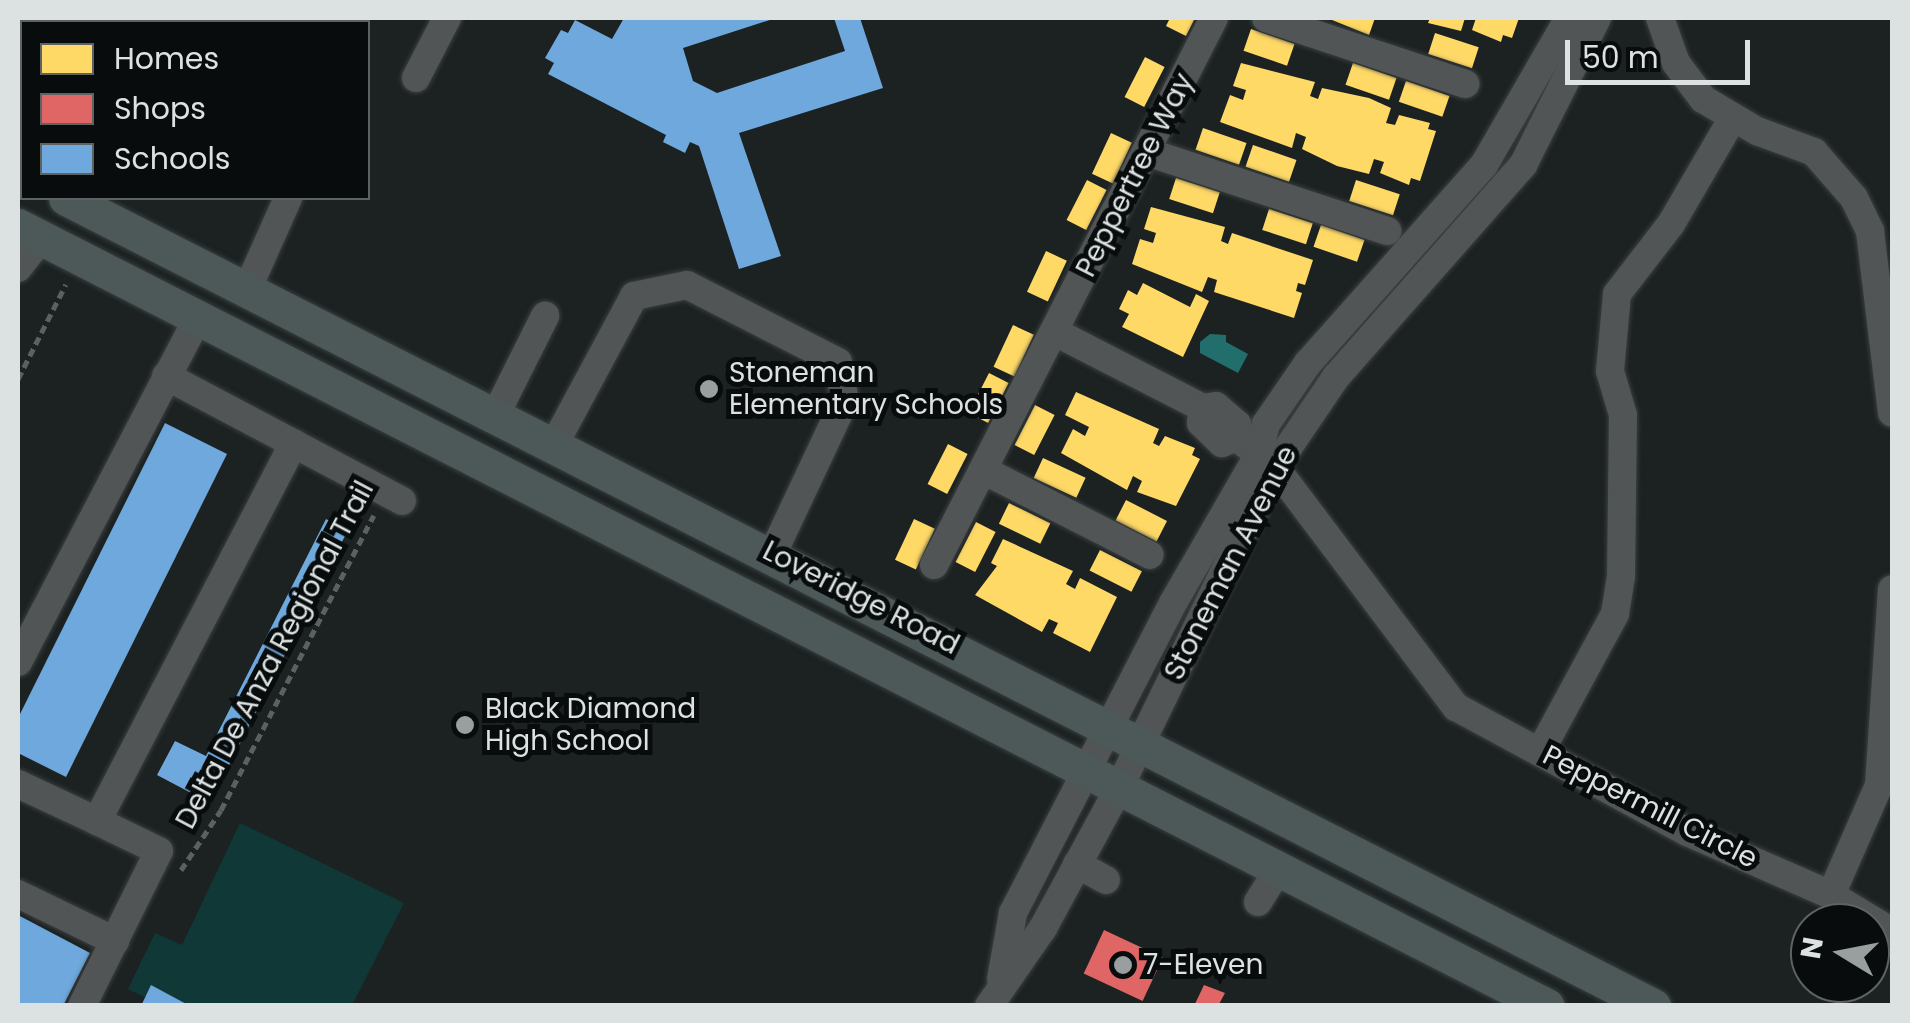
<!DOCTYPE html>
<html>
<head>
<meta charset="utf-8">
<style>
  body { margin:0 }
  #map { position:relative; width:1910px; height:1023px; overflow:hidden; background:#1c2222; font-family:Poppins,sans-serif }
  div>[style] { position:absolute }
  .green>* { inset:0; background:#103837 }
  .water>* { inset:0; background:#216e6d }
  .homes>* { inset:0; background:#ffd966; transform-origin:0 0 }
  .shops>* { inset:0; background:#e06666; transform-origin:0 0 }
  .schools>* { inset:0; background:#6fa8dc }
  .path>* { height:5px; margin-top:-2.5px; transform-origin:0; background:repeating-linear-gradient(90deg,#5c6060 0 8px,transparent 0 13px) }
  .roads { filter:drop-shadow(0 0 2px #3a3e3e) drop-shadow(0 0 2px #3a3e3e) }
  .minor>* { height:28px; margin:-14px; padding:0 14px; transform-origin:14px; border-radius:14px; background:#525555 }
  .major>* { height:35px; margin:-17.5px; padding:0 17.5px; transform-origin:17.5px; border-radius:17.5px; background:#4d5959 }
  .dots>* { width:28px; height:28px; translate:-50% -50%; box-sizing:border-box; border:5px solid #080c0c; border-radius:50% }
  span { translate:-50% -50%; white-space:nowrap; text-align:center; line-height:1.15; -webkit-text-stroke:10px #080c0c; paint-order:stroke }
  .street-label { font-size:28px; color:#dce2e2 }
  .poi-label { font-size:28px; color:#dce2e2 }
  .left { translate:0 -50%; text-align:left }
  .frame { position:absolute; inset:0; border:20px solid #dce2e2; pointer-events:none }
  .legend { position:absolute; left:20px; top:20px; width:350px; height:180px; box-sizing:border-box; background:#080c0c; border:2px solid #5d6262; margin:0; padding:12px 18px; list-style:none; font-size:30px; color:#dce2e2 }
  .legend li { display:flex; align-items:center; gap:20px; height:50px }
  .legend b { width:50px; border:2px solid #5d6262 }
  .north { position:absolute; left:1790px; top:903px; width:100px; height:100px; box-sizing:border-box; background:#080c0c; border:2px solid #5d6262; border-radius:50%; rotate:280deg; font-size:28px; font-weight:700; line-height:40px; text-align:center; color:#dce2e2 }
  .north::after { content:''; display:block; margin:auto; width:35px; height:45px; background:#999f9f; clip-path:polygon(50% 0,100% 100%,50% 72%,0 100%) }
  .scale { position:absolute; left:1565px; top:40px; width:185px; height:45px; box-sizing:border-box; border:5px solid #dce2e2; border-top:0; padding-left:12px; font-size:30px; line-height:35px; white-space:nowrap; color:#dce2e2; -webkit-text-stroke:8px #080c0c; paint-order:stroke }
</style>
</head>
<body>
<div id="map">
  <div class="green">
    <div style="clip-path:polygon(240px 823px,404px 903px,352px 1005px,161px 1005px,128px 989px,155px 933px,182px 945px)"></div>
  </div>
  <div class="water">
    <div style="clip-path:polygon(1210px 334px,1226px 335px,1226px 342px,1248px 354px,1238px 373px,1200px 353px,1200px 342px)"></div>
  </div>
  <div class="homes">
    <div style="clip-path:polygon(1170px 18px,1195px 18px,1186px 36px,1166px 26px)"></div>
    <div style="clip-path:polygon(1327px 18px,1375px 18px,1369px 35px)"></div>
    <div style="clip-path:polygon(1430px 18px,1465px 18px,1461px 31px,1428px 23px)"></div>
    <div style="clip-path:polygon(1476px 18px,1519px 18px,1512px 38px,1503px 35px,1501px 42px,1472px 30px)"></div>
    <div style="left:1251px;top:29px;width:46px;height:23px;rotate:19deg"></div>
    <div style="left:1435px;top:33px;width:46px;height:22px;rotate:18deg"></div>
    <div style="left:1145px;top:57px;width:22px;height:45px;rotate:27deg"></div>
    <div style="clip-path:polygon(1241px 63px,1315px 82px,1310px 96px,1318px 99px,1322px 88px,1369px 98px,1391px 108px,1386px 123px,1395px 125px,1399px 115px,1430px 123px,1428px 129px,1436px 131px,1420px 181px,1411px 178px,1409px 185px,1380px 173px,1384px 162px,1374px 159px,1369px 174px,1337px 166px,1302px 149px,1306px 137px,1296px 133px,1292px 148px,1220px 122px,1230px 95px,1243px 100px,1246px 90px,1233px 86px)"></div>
    <div style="left:1353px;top:63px;width:46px;height:23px;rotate:19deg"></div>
    <div style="left:1406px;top:81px;width:46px;height:22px;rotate:19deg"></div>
    <div style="left:1203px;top:128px;width:46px;height:23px;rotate:19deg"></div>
    <div style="left:1111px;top:133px;width:23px;height:45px;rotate:25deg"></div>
    <div style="left:1253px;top:145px;width:46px;height:23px;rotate:19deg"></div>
    <div style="left:1176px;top:178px;width:46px;height:22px;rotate:18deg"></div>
    <div style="left:1087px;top:180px;width:22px;height:45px;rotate:27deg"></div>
    <div style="left:1356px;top:180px;width:46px;height:22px;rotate:18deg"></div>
    <div style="clip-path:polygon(1151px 207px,1225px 227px,1221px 241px,1228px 244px,1232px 233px,1313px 260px,1305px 285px,1298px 283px,1296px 291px,1302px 293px,1294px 318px,1214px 292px,1217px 280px,1208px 277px,1202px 292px,1132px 264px,1140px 239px,1153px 243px,1156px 233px,1144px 229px)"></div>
    <div style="left:1269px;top:209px;width:46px;height:22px;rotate:18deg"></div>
    <div style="left:1321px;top:225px;width:46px;height:23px;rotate:19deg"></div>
    <div style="left:1046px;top:251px;width:23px;height:45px;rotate:25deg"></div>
    <div style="clip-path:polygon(1143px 283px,1190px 307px,1196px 294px,1209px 301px,1183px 357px,1122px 327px,1129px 314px,1119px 309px,1128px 290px,1137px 295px)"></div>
    <div style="left:1013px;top:325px;width:23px;height:46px;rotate:25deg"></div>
    <div style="left:989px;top:373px;width:22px;height:45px;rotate:27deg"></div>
    <div style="clip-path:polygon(1076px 392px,1159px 429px,1153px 443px,1159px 446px,1165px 436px,1195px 448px,1192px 455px,1200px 459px,1176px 506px,1137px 492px,1142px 481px,1133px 476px,1127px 490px,1061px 453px,1073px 429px,1085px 436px,1089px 427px,1065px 415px)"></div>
    <div style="left:1035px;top:405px;width:22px;height:45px;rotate:27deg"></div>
    <div style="left:948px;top:444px;width:22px;height:45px;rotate:27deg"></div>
    <div style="left:1043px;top:458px;width:47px;height:22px;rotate:25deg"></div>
    <div style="left:1126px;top:500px;width:46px;height:23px;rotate:27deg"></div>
    <div style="left:1009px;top:503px;width:46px;height:23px;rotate:26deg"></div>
    <div style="left:914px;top:519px;width:23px;height:45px;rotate:25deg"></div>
    <div style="left:976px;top:522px;width:22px;height:45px;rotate:27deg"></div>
    <div style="clip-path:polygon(1003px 539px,1073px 571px,1066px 584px,1075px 589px,1080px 578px,1117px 597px,1090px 652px,1053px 633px,1058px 623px,1049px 619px,1042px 632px,975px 595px,997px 566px,991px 563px)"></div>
    <div style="left:1100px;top:550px;width:47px;height:23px;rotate:27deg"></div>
  </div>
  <div class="shops">
    <div style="left:1104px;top:930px;width:65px;height:48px;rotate:25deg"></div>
    <div style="clip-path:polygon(1204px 985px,1225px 993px,1218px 1006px,1194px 1006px)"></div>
  </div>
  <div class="schools">
    <div style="clip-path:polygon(624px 18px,776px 18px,683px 48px,693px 81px,717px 93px,845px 51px,834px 18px,860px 18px,883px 88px,739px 133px,781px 256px,739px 269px,699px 146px,690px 142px,685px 153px,663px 142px,666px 135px,548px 74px,554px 63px,545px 58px,561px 30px,568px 33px,575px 20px,612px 39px)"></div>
    <div style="clip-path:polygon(165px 423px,227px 454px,66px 777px,18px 753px,18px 718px)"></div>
    <div style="clip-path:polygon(326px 519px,348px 530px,210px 803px,157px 775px,175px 741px,206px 756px)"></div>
    <div style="clip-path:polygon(18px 915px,90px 953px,63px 1006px,18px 1006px)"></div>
    <div style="clip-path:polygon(151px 985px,190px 1006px,141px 1006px)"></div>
  </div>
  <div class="path">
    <div style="left:264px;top:22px;width:6px;rotate:-45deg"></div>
    <div style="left:18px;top:379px;width:106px;rotate:-63.2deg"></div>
    <div style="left:181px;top:870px;width:72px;rotate:-56.3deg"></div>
    <div style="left:221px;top:810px;width:332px;rotate:-62.6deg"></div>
  </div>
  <div class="roads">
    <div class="minor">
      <div style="left:1266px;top:18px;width:210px;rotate:18.3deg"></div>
      <div style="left:1660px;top:18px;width:48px;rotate:70.4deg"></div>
      <div style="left:1676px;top:63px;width:45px;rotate:53.1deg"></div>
      <div style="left:1703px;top:99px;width:63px;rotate:30.7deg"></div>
      <div style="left:1757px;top:131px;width:61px;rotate:20.2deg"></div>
      <div style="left:1814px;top:152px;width:61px;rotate:49deg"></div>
      <div style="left:1854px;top:198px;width:37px;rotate:64deg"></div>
      <div style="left:1870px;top:231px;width:183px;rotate:83.1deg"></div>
      <div style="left:416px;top:78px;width:68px;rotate:-62.7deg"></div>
      <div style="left:1147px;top:152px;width:253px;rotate:18.2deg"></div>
      <div style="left:18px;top:268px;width:37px;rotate:-52deg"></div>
      <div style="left:247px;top:290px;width:101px;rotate:-66deg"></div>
      <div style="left:1055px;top:332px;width:166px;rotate:27.2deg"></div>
      <div style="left:1203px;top:408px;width:13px;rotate:-9deg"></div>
      <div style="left:1216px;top:406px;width:28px;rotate:41deg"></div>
      <div style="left:1237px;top:424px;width:13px;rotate:94deg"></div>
      <div style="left:1236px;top:437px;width:49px;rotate:37.6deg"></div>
      <div style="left:1275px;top:467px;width:301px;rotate:53deg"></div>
      <div style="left:1456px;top:707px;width:263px;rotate:28.4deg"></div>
      <div style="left:1687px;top:832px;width:157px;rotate:23.6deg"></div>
      <div style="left:1831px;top:895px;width:71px;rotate:31.2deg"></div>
      <div style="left:166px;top:376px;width:267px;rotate:27.9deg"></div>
      <div style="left:1203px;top:408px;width:15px;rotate:98deg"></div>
      <div style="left:1201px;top:423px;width:29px;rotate:44deg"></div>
      <div style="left:1222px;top:443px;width:15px;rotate:-23deg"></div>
      <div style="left:496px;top:414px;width:110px;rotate:-63.4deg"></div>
      <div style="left:555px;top:443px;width:167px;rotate:-61.7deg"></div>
      <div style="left:634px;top:296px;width:54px;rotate:-11.7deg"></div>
      <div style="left:687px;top:285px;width:169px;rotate:27deg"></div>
      <div style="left:838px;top:362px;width:39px;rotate:80deg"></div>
      <div style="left:845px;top:400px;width:169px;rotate:115.2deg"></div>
      <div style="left:983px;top:470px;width:187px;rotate:27deg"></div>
      <div style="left:934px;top:565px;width:614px;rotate:-62.89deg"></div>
      <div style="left:18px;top:662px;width:389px;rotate:-62.4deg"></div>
      <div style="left:1540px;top:752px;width:157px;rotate:-61.5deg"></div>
      <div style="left:1615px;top:614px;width:37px;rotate:-81deg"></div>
      <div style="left:1621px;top:577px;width:162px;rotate:-89.3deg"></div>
      <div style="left:1623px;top:415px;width:46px;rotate:-106.5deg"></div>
      <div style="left:1610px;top:371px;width:77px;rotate:-84.8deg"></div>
      <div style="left:1617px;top:294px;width:88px;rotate:-52.4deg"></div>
      <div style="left:1671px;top:224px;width:121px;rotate:-59.8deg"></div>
      <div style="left:18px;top:784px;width:87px;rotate:25.1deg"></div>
      <div style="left:97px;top:821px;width:426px;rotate:-62.5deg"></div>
      <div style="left:1077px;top:864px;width:33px;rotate:29deg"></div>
      <div style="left:18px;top:894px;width:108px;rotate:25.9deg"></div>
      <div style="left:1831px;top:895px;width:120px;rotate:-66.4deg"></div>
      <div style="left:1879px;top:785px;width:196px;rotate:-86.2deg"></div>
      <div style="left:1258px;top:902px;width:40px;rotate:-58deg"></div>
      <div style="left:1001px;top:979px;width:67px;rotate:-79.7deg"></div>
      <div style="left:1013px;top:913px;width:349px;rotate:-62.7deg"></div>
      <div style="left:1173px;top:603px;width:170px;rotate:-60deg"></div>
      <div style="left:1258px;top:456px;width:33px;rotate:-76deg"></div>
      <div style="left:1266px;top:424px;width:74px;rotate:-55.5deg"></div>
      <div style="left:1308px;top:363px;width:265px;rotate:-48.4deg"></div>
      <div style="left:1484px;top:165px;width:170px;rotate:-60deg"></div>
      <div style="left:82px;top:1006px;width:173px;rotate:-63.6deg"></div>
      <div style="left:159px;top:851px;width:69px;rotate:-154.2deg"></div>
      <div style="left:989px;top:1006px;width:95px;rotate:-55.3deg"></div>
      <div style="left:1043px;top:928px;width:162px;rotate:-61.5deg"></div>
      <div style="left:1120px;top:786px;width:355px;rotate:-64.1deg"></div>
      <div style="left:1275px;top:467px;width:109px;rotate:-55.9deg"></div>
      <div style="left:1336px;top:377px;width:283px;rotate:-48.6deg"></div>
      <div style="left:1523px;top:165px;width:165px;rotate:-63.3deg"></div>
    </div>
    <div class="major">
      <div style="left:18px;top:172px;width:5px;rotate:37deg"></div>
      <div style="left:66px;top:198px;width:1781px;rotate:26.98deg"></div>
      <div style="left:18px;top:226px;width:1716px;rotate:27.03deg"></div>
    </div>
  </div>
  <div class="dots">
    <div style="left:709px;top:389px;background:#999f9f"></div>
    <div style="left:465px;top:725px;background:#999f9f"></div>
    <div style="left:1123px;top:965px;background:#999f9f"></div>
  </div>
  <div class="street-label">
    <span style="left:1135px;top:175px;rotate:-63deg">Peppertree Way</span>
    <span style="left:1231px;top:563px;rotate:-63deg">Stoneman Avenue</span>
    <span style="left:861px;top:598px;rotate:27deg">Loveridge Road</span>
    <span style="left:275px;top:655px;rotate:-62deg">Delta De Anza Regional Trail</span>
    <span style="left:1650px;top:807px;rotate:27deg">Peppermill Circle</span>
  </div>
  <div class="poi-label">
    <span class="left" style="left:729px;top:389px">Stoneman<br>Elementary Schools</span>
    <span class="left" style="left:485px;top:725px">Black Diamond<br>High School</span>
    <span class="left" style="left:1143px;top:965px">7-Eleven</span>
  </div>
  <div class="frame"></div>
  <ul class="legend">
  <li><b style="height:28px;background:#ffd966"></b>Homes</li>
  <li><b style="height:28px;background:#e06666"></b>Shops</li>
  <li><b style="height:28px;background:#6fa8dc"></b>Schools</li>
  </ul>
  <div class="north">N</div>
  <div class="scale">50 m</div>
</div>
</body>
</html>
